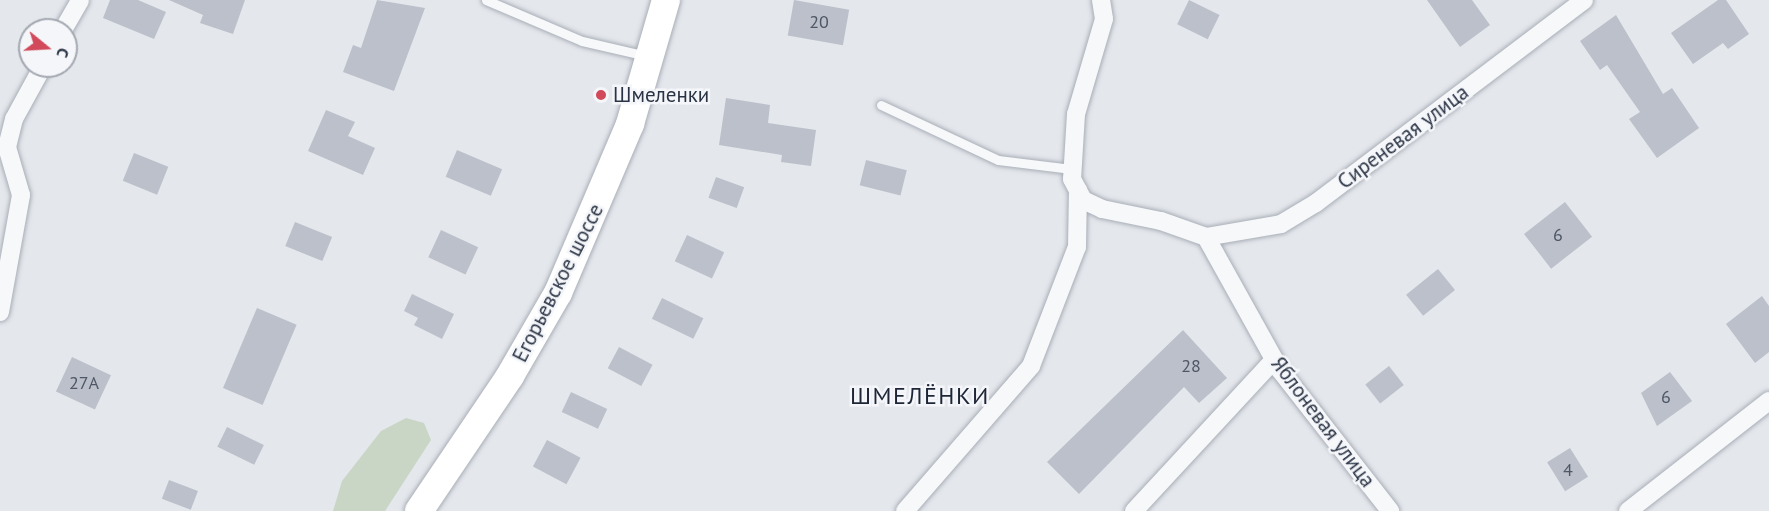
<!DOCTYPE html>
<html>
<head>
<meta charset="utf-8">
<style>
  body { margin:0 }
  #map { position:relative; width:1769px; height:511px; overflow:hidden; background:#e4e7ec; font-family:"PT Sans",sans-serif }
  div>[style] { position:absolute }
  .green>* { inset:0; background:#c9d6c5 }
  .building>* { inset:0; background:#bbc0ca; transform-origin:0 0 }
  .roads { filter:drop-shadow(0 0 2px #a9aeb7) drop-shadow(0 0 2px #a9aeb7) }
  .service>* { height:9px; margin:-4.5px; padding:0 4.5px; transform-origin:4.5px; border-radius:4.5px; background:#f7f8fa }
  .minor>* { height:18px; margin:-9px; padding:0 9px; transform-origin:9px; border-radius:9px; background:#f7f8fa }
  .primary>* { height:28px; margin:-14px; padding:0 14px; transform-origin:14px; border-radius:14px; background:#fff }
  .dots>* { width:16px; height:16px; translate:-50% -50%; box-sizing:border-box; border:3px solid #f4f6f9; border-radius:50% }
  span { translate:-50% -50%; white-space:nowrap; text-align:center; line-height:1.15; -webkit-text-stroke:5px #f4f6f9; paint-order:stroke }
  .number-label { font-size:18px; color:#4f5766 }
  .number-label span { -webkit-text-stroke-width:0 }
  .poi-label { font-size:21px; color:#2b3445 }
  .left { translate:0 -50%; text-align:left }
  .street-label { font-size:21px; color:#2b3445 }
  .quarter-label { font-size:24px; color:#1d2536; letter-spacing:1.5px }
  .north { position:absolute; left:18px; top:18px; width:60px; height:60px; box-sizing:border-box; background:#f4f6f9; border:2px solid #a4a8b1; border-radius:50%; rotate:108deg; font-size:16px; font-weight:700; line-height:24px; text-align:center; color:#2b3445 }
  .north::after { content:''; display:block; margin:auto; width:21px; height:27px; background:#d1495b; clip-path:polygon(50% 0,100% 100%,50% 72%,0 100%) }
</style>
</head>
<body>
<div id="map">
  <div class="green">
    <div style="clip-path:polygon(406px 418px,424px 423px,431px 440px,385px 511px,333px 511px,342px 481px,381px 431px)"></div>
  </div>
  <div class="building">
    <div style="clip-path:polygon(110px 0,138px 0,166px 12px,154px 39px,103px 18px)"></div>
    <div style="clip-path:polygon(169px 0,245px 0,233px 34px,200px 23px,203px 15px)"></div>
    <div style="clip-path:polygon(377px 0,425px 8px,394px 91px,343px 72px,353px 45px,361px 48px)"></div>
    <div style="left:794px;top:0;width:56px;height:36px;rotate:10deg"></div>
    <div style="left:1189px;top:0;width:34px;height:27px;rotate:26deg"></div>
    <div style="clip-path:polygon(1427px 0,1472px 0,1490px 25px,1460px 47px)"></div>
    <div style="clip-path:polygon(1718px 0,1726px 0,1749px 34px,1728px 49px,1723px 43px,1693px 64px,1671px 33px)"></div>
    <div style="clip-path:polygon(1616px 15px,1663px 94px,1672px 88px,1699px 128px,1657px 158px,1629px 119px,1640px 112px,1607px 65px,1600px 70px,1580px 41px)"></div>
    <div style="clip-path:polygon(726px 98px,770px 105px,768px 123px,816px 130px,811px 166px,781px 162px,782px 155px,719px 145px)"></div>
    <div style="clip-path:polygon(326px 110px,355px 122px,348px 136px,375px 148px,363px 175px,308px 151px)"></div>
    <div style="left:457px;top:150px;width:49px;height:29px;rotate:23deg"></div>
    <div style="left:134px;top:153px;width:37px;height:30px;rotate:22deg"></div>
    <div style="left:866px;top:160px;width:42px;height:26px;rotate:14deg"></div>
    <div style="left:716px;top:177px;width:30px;height:22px;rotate:20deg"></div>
    <div style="left:1565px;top:202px;width:44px;height:52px;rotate:52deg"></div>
    <div style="left:295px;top:222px;width:40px;height:26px;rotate:22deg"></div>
    <div style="left:441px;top:230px;width:41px;height:30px;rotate:25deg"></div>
    <div style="left:687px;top:235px;width:41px;height:29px;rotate:25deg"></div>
    <div style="left:1438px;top:269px;width:27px;height:41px;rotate:51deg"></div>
    <div style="clip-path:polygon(412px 294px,454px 314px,442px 339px,414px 325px,418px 318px,404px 311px)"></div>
    <div style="clip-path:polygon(1762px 296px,1769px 306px,1769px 352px,1755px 363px,1726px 324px)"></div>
    <div style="left:662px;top:298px;width:46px;height:23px;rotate:26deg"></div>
    <div style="left:257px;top:308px;width:43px;height:87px;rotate:23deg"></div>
    <div style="clip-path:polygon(1183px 330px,1227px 378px,1199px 403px,1184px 387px,1079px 494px,1047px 462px)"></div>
    <div style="left:619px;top:347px;width:38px;height:24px;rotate:28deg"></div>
    <div style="left:72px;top:357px;width:43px;height:38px;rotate:25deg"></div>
    <div style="left:1389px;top:366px;width:24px;height:30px;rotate:52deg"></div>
    <div style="clip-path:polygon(1670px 372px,1692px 401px,1657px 426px,1641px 393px)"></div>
    <div style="left:571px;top:392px;width:40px;height:22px;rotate:25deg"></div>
    <div style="left:227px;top:427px;width:41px;height:22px;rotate:26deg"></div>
    <div style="left:547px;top:440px;width:38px;height:30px;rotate:28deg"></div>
    <div style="left:1570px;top:448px;width:34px;height:27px;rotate:58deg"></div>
    <div style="left:169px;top:480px;width:31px;height:20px;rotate:21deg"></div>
  </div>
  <div class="roads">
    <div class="service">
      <div style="left:486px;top:0;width:104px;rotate:23.1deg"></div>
      <div style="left:582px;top:41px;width:67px;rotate:13deg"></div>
      <div style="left:881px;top:105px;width:129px;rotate:25.2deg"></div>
      <div style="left:998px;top:160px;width:74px;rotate:7deg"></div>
    </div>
    <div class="minor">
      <div style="left:1101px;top:0;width:19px;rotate:81deg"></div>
      <div style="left:1104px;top:19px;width:99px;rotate:106.4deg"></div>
      <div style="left:1076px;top:114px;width:65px;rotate:93.5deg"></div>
      <div style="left:1072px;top:179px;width:24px;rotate:62deg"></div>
      <div style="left:1083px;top:200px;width:21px;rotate:25deg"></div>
      <div style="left:1102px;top:209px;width:60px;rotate:11.5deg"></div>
      <div style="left:1161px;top:221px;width:48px;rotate:19.6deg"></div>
      <div style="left:1206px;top:237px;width:76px;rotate:-9.8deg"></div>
      <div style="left:1281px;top:224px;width:41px;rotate:-31deg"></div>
      <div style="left:1316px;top:203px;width:336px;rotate:-37.1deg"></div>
      <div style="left:63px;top:30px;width:34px;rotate:-60deg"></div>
      <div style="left:1206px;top:237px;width:152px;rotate:60.9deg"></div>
      <div style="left:1280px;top:370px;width:179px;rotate:52deg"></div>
      <div style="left:0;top:312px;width:119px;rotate:-79.8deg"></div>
      <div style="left:21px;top:195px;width:50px;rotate:-106.3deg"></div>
      <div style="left:7px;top:147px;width:29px;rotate:-76deg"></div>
      <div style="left:14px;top:119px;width:60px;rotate:-61.3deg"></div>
      <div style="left:905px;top:511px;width:192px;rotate:-49deg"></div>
      <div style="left:1031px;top:366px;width:128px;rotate:-68.9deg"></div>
      <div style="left:1077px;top:247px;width:57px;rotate:-89deg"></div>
      <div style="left:1134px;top:511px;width:206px;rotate:-47.2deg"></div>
      <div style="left:1628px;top:511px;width:179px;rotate:-38deg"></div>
    </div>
    <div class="primary">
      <div style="left:419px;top:511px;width:163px;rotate:-56deg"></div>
      <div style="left:510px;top:376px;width:96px;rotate:-60deg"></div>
      <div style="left:558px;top:293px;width:184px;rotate:-66.9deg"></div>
      <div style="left:630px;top:124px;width:129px;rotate:-73.8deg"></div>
    </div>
  </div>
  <div class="dots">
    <div style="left:601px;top:95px;background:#d1495b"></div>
  </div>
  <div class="number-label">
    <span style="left:819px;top:22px">20</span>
    <span style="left:1558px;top:235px">6</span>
    <span style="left:1191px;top:366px">28</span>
    <span style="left:84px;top:383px">27А</span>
    <span style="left:1666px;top:397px">6</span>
    <span style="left:1568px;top:470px">4</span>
  </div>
  <div class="poi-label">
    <span class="left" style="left:613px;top:95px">Шмеленки</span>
  </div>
  <div class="street-label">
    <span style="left:1403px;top:137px;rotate:-37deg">Сиреневая улица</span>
    <span style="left:558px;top:283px;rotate:-63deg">Егорьевское шоссе</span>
    <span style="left:1323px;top:422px;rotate:53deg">Яблоневая улица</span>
  </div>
  <div class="quarter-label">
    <span style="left:920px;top:396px">ШМЕЛЁНКИ</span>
  </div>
  <div class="north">С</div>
</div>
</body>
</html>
